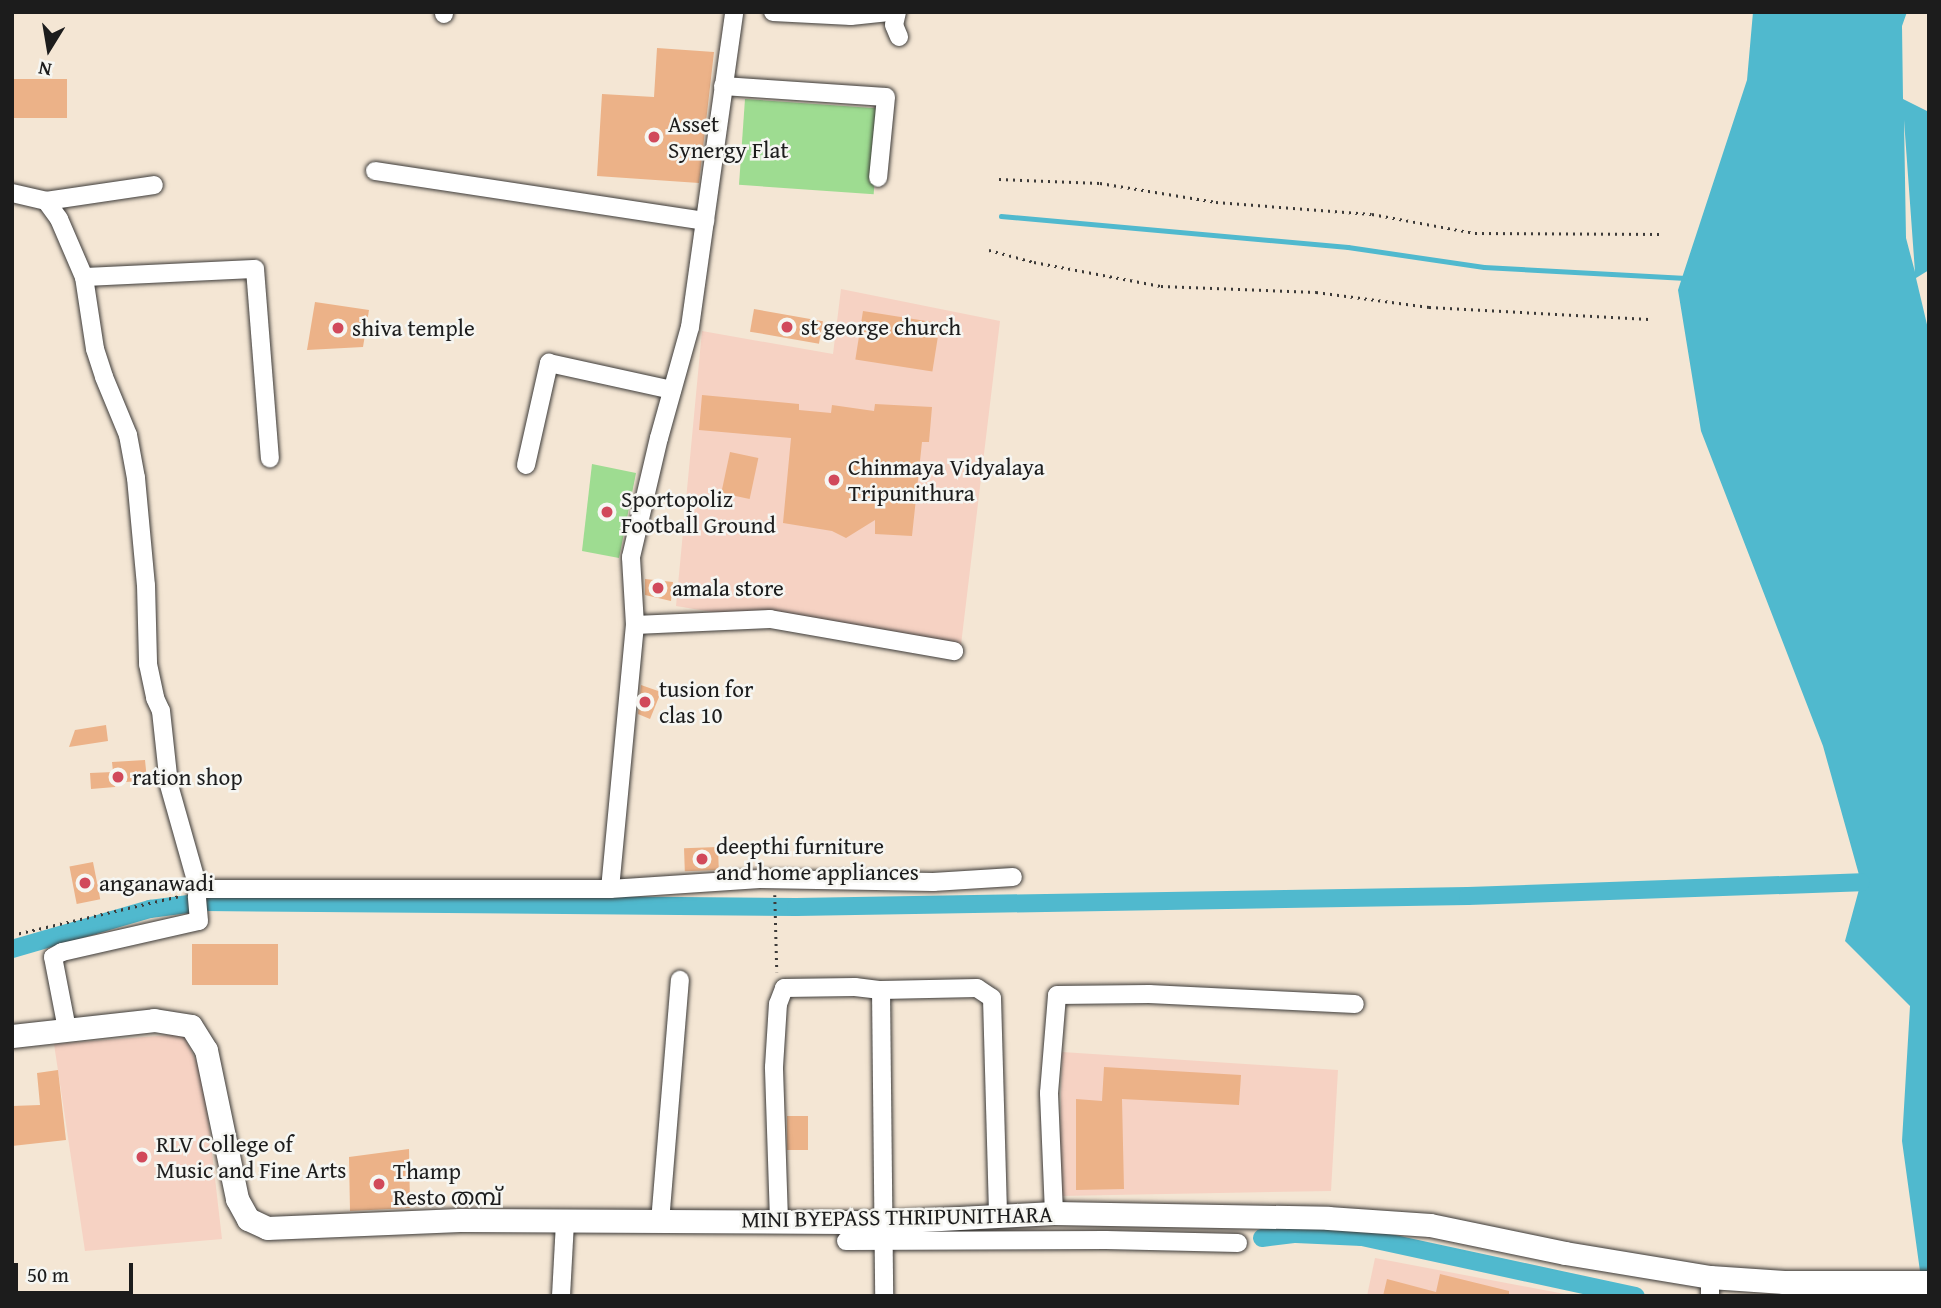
<!DOCTYPE html>
<html>
<head>
<meta charset="utf-8">
<style>
  body { margin:0 }
  #map { position:relative; width:1941px; height:1308px; overflow:hidden; background:#f4e6d4; font-family:"Gentium Book Plus","Noto Sans Malayalam",serif }
  div>[style] { position:absolute }
  .built>* { inset:0; background:#f6d2c3 }
  .green>* { inset:0; background:#9edc91; transform-origin:0 0 }
  .water>* { inset:0; background:#50b9ce }
  .stream>* { height:4.5px; margin:-2.25px; padding:0 2.25px; transform-origin:2.25px; border-radius:2.25px; background:#50b9ce }
  .canal>* { height:18px; margin:-9px; padding:0 9px; transform-origin:9px; border-radius:9px; background:#50b9ce }
  .building>* { inset:0; background:#ecb288; transform-origin:0 0 }
  .path>* { height:2.5px; margin-top:-1.25px; transform-origin:0; background:repeating-linear-gradient(90deg,#3c3a38 0 2px,transparent 0 7px) }
  .roads { filter:drop-shadow(0 0 2px #3c3a38) drop-shadow(0 0 2px #3c3a38) }
  .minor>* { height:18px; margin:-9px; padding:0 9px; transform-origin:9px; border-radius:9px; background:#fff }
  .major>* { height:23px; margin:-11.5px; padding:0 11.5px; transform-origin:11.5px; border-radius:11.5px; background:#fff }
  .dots>* { width:19px; height:19px; translate:-50% -50%; box-sizing:border-box; border:4px solid #f6f6f2; border-radius:50% }
  span { translate:-50% -50%; white-space:nowrap; text-align:center; line-height:1.15; -webkit-text-stroke:5px #f6f6f2; paint-order:stroke }
  .poi-label { font-size:23px; color:#1c1c1c }
  .left { translate:0 -50%; text-align:left }
  .street-label { font-size:23px; color:#1c1c1c }
  .frame { position:absolute; inset:0; border:14px solid #1c1c1c; pointer-events:none }
  .north { position:absolute; left:14px; top:14px; width:70px; height:70px; -webkit-text-stroke:5px #f6f6f2; paint-order:stroke; rotate:191deg; font-size:19px; font-weight:700; line-height:28px; text-align:center; color:#1c1c1c }
  .north::after { content:''; display:block; margin:auto; width:24px; height:32px; background:#1c1c1c; clip-path:polygon(50% 0,100% 100%,50% 72%,0 100%) }
  .scale { position:absolute; left:14px; top:1263px; width:119px; height:32px; box-sizing:border-box; border:4px solid #1c1c1c; border-top:0; padding-left:9px; font-size:21px; line-height:24px; white-space:nowrap; color:#1c1c1c; -webkit-text-stroke:5px #f6f6f2; paint-order:stroke }
</style>
</head>
<body>
<div id="map">
  <div class="built">
    <div style="clip-path:polygon(841px 289px,1000px 321px,960px 653px,676px 606px,702px 331px,833px 354px)"></div>
    <div style="clip-path:polygon(183px 1034px,203px 1075px,222px 1239px,85px 1251px,54px 1044px)"></div>
    <div style="clip-path:polygon(1062px 1052px,1338px 1070px,1331px 1191px,1059px 1196px)"></div>
    <div style="clip-path:polygon(1375px 1258px,1575px 1296px,1367px 1296px)"></div>
  </div>
  <div class="green">
    <div style="left:745px;top:99px;width:135px;height:86px;rotate:4deg"></div>
    <div style="clip-path:polygon(592px 464px,636px 473px,619px 558px,582px 551px)"></div>
  </div>
  <div class="water">
    <div style="clip-path:polygon(evenodd,1753px 12px,1907px 12px,1902px 26px,1903px 99px,1929px 112px,1929px 270px,1916px 278px,1929px 333px,1929px 1296px,1923px 1293px,1902px 1141px,1910px 1006px,1845px 941px,1861px 882px,1823px 746px,1701px 431px,1678px 290px,1747px 80px,1753px 12px,1904px 120px,1915px 272px,1906px 238px,1904px 120px)"></div>
  </div>
  <div class="stream">
    <div style="left:1001px;top:216px;width:348px;rotate:5.1deg"></div>
    <div style="left:1348px;top:247px;width:137px;rotate:8.4deg"></div>
    <div style="left:1484px;top:267px;width:202px;rotate:3.1deg"></div>
  </div>
  <div class="canal">
    <div style="left:12px;top:949px;width:144px;rotate:-16.2deg"></div>
    <div style="left:150px;top:909px;width:53px;rotate:-7.5deg"></div>
    <div style="left:203px;top:902px;width:593px;rotate:0.48deg"></div>
    <div style="left:796px;top:907px;width:672px;rotate:-0.94deg"></div>
    <div style="left:1468px;top:896px;width:393px;rotate:-2deg"></div>
    <div style="left:1262px;top:1238px;width:34px;rotate:-7deg"></div>
    <div style="left:1296px;top:1234px;width:66px;rotate:2.6deg"></div>
    <div style="left:1362px;top:1237px;width:280px;rotate:12.2deg"></div>
  </div>
  <div class="building">
    <div style="clip-path:polygon(657px 48px,714px 52px,699px 183px,597px 176px,602px 94px,654px 97px)"></div>
    <div style="left:12px;top:79px;width:55px;height:39px"></div>
    <div style="clip-path:polygon(315px 302px,369px 310px,363px 347px,307px 350px)"></div>
    <div style="left:754px;top:309px;width:70px;height:23px;rotate:10deg"></div>
    <div style="left:863px;top:311px;width:78px;height:49px;rotate:9deg"></div>
    <div style="clip-path:polygon(702px 395px,799px 404px,799px 410px,831px 413px,832px 405px,874px 411px,875px 404px,932px 407px,929px 442px,922px 442px,912px 536px,875px 534px,875px 520px,846px 538px,832px 531px,783px 523px,791px 438px,699px 430px)"></div>
    <div style="left:730px;top:452px;width:29px;height:42px;rotate:12deg"></div>
    <div style="clip-path:polygon(645px 579px,673px 582px,671px 601px,645px 595px)"></div>
    <div style="clip-path:polygon(641px 685px,661px 692px,650px 719px,638px 714px)"></div>
    <div style="clip-path:polygon(106px 725px,108px 741px,69px 747px,75px 730px)"></div>
    <div style="clip-path:polygon(145px 760px,147px 780px,116px 783px,115px 787px,91px 789px,90px 773px,113px 772px,112px 762px)"></div>
    <div style="left:718px;top:847px;width:23px;height:34px;rotate:88deg"></div>
    <div style="left:93px;top:862px;width:38px;height:24px;rotate:79deg"></div>
    <div style="left:192px;top:944px;width:86px;height:41px"></div>
    <div style="clip-path:polygon(1104px 1067px,1241px 1075px,1239px 1105px,1122px 1099px,1124px 1189px,1076px 1190px,1076px 1099px,1102px 1101px)"></div>
    <div style="clip-path:polygon(58px 1070px,66px 1140px,12px 1146px,12px 1106px,40px 1105px,37px 1073px)"></div>
    <div style="left:787px;top:1116px;width:21px;height:34px"></div>
    <div style="clip-path:polygon(409px 1149px,410px 1208px,350px 1211px,349px 1157px)"></div>
    <div style="clip-path:polygon(1440px 1274px,1509px 1291px,1509px 1296px,1383px 1296px,1387px 1279px,1436px 1292px)"></div>
  </div>
  <div class="path">
    <div style="left:999px;top:179px;width:101px;rotate:2.3deg"></div>
    <div style="left:1100px;top:183px;width:118px;rotate:9.3deg"></div>
    <div style="left:1216px;top:202px;width:156px;rotate:4.4deg"></div>
    <div style="left:1372px;top:214px;width:105px;rotate:10.5deg"></div>
    <div style="left:1475px;top:233px;width:187px;rotate:0.3deg"></div>
    <div style="left:989px;top:250px;width:47px;rotate:14.9deg"></div>
    <div style="left:1034px;top:262px;width:129px;rotate:10.7deg"></div>
    <div style="left:1161px;top:286px;width:155px;rotate:2.2deg"></div>
    <div style="left:1316px;top:292px;width:114px;rotate:7.6deg"></div>
    <div style="left:1429px;top:307px;width:220px;rotate:3.1deg"></div>
    <div style="left:775px;top:895px;width:77px;rotate:88.5deg"></div>
    <div style="left:12px;top:935px;width:171px;rotate:-13.1deg"></div>
  </div>
  <div class="roads">
    <div class="minor">
      <div style="left:773px;top:12px;width:78px;rotate:2.9deg"></div>
      <div style="left:851px;top:16px;width:38px;rotate:-6deg"></div>
      <div style="left:897px;top:12px;width:13px;rotate:103deg"></div>
      <div style="left:894px;top:25px;width:13px;rotate:67deg"></div>
      <div style="left:444px;top:14px;width:2px;rotate:-90deg"></div>
      <div style="left:723px;top:86px;width:163px;rotate:3.9deg"></div>
      <div style="left:886px;top:97px;width:81px;rotate:95.6deg"></div>
      <div style="left:375px;top:171px;width:334px;rotate:8.6deg"></div>
      <div style="left:12px;top:193px;width:35px;rotate:13deg"></div>
      <div style="left:46px;top:201px;width:22px;rotate:54deg"></div>
      <div style="left:59px;top:219px;width:63px;rotate:66.7deg"></div>
      <div style="left:84px;top:277px;width:73px;rotate:81.3deg"></div>
      <div style="left:95px;top:349px;width:29px;rotate:72deg"></div>
      <div style="left:104px;top:377px;width:63px;rotate:67.5deg"></div>
      <div style="left:128px;top:435px;width:44px;rotate:79.5deg"></div>
      <div style="left:136px;top:478px;width:107px;rotate:84.7deg"></div>
      <div style="left:146px;top:585px;width:79px;rotate:88.5deg"></div>
      <div style="left:148px;top:664px;width:35px;rotate:78deg"></div>
      <div style="left:155px;top:698px;width:14px;rotate:65deg"></div>
      <div style="left:161px;top:711px;width:74px;rotate:83.8deg"></div>
      <div style="left:169px;top:785px;width:110px;rotate:74.2deg"></div>
      <div style="left:46px;top:201px;width:109px;rotate:-8.4deg"></div>
      <div style="left:84px;top:277px;width:171px;rotate:-2.7deg"></div>
      <div style="left:255px;top:269px;width:190px;rotate:85.5deg"></div>
      <div style="left:526px;top:465px;width:105px;rotate:-77.3deg"></div>
      <div style="left:549px;top:363px;width:126px;rotate:12.4deg"></div>
      <div style="left:635px;top:625px;width:135px;rotate:-2.5deg"></div>
      <div style="left:770px;top:619px;width:187px;rotate:9.9deg"></div>
      <div style="left:610px;top:889px;width:150px;rotate:-3.8deg"></div>
      <div style="left:760px;top:879px;width:173px;rotate:1deg"></div>
      <div style="left:933px;top:882px;width:80px;rotate:-3.6deg"></div>
      <div style="left:881px;top:990px;width:96px;rotate:-1.2deg"></div>
      <div style="left:977px;top:988px;width:18px;rotate:34deg"></div>
      <div style="left:992px;top:998px;width:219px;rotate:88.4deg"></div>
      <div style="left:67px;top:1029px;width:73px;rotate:-101deg"></div>
      <div style="left:53px;top:957px;width:10px;rotate:-29deg"></div>
      <div style="left:62px;top:952px;width:140px;rotate:-12.8deg"></div>
      <div style="left:199px;top:921px;width:25px;rotate:-95deg"></div>
      <div style="left:197px;top:896px;width:5px;rotate:-68deg"></div>
      <div style="left:199px;top:891px;width:6px;rotate:-18deg"></div>
      <div style="left:205px;top:889px;width:405px"></div>
      <div style="left:610px;top:889px;width:265px;rotate:-84.6deg"></div>
      <div style="left:635px;top:625px;width:68px;rotate:-93.4deg"></div>
      <div style="left:631px;top:557px;width:122px;rotate:-76.8deg"></div>
      <div style="left:659px;top:438px;width:115px;rotate:-74.4deg"></div>
      <div style="left:690px;top:327px;width:318px;rotate:-82deg"></div>
      <div style="left:1054px;top:1213px;width:120px;rotate:-92.4deg"></div>
      <div style="left:1049px;top:1093px;width:98px;rotate:-85.3deg"></div>
      <div style="left:1057px;top:995px;width:92px;rotate:-0.6deg"></div>
      <div style="left:1149px;top:994px;width:206px;rotate:2.8deg"></div>
      <div style="left:779px;top:1220px;width:153px;rotate:-91.9deg"></div>
      <div style="left:774px;top:1067px;width:63px;rotate:-86.4deg"></div>
      <div style="left:778px;top:1004px;width:17px;rotate:-69deg"></div>
      <div style="left:784px;top:988px;width:71px;rotate:-0.8deg"></div>
      <div style="left:855px;top:987px;width:26px;rotate:7deg"></div>
      <div style="left:881px;top:990px;width:306px;rotate:89.4deg"></div>
      <div style="left:660px;top:1222px;width:243px;rotate:-85.3deg"></div>
      <div style="left:846px;top:1241px;width:260px;rotate:-0.2deg"></div>
      <div style="left:1106px;top:1240px;width:132px;rotate:1.3deg"></div>
      <div style="left:561px;top:1296px;width:75px;rotate:-86.9deg"></div>
      <div style="left:1710px;top:1296px;width:19px;rotate:-90deg"></div>
    </div>
    <div class="major">
      <div style="left:12px;top:1036px;width:143px;rotate:-6.4deg"></div>
      <div style="left:154px;top:1020px;width:37px;rotate:9deg"></div>
      <div style="left:191px;top:1026px;width:28px;rotate:58deg"></div>
      <div style="left:206px;top:1050px;width:152px;rotate:78.2deg"></div>
      <div style="left:237px;top:1199px;width:23px;rotate:61deg"></div>
      <div style="left:248px;top:1219px;width:21px;rotate:25deg"></div>
      <div style="left:267px;top:1228px;width:193px;rotate:-2.4deg"></div>
      <div style="left:460px;top:1220px;width:424px;rotate:0.3deg"></div>
      <div style="left:884px;top:1222px;width:170px;rotate:-3deg"></div>
      <div style="left:1054px;top:1213px;width:274px;rotate:1deg"></div>
      <div style="left:1328px;top:1218px;width:102px;rotate:3.9deg"></div>
      <div style="left:1430px;top:1225px;width:138px;rotate:11.7deg"></div>
      <div style="left:1565px;top:1253px;width:147px;rotate:9.4deg"></div>
      <div style="left:1710px;top:1277px;width:74px;rotate:3.9deg"></div>
      <div style="left:1784px;top:1282px;width:145px"></div>
    </div>
  </div>
  <div class="dots">
    <div style="left:654px;top:137px;background:#d1495b"></div>
    <div style="left:787px;top:327px;background:#d1495b"></div>
    <div style="left:338px;top:328px;background:#d1495b"></div>
    <div style="left:834px;top:480px;background:#d1495b"></div>
    <div style="left:607px;top:512px;background:#d1495b"></div>
    <div style="left:658px;top:588px;background:#d1495b"></div>
    <div style="left:645px;top:702px;background:#d1495b"></div>
    <div style="left:118px;top:777px;background:#d1495b"></div>
    <div style="left:702px;top:859px;background:#d1495b"></div>
    <div style="left:85px;top:883px;background:#d1495b"></div>
    <div style="left:142px;top:1157px;background:#d1495b"></div>
    <div style="left:379px;top:1184px;background:#d1495b"></div>
  </div>
  <div class="poi-label">
    <span class="left" style="left:668px;top:137px">Asset<br>Synergy Flat</span>
    <span class="left" style="left:801px;top:327px">st george church</span>
    <span class="left" style="left:352px;top:328px">shiva temple</span>
    <span class="left" style="left:848px;top:480px">Chinmaya Vidyalaya<br>Tripunithura</span>
    <span class="left" style="left:621px;top:512px">Sportopoliz<br>Football Ground</span>
    <span class="left" style="left:672px;top:588px">amala store</span>
    <span class="left" style="left:659px;top:702px">tusion for<br>clas 10</span>
    <span class="left" style="left:132px;top:777px">ration shop</span>
    <span class="left" style="left:716px;top:859px">deepthi furniture<br>and home appliances</span>
    <span class="left" style="left:99px;top:883px">anganawadi</span>
    <span class="left" style="left:156px;top:1157px">RLV College of<br>Music and Fine Arts</span>
    <span class="left" style="left:393px;top:1184px">Thamp<br>Resto തമ്പ്</span>
  </div>
  <div class="street-label">
    <span style="left:897px;top:1217px;rotate:-1deg">MINI BYEPASS THRIPUNITHARA</span>
  </div>
  <div class="frame"></div>
  <div class="north">N</div>
  <div class="scale">50 m</div>
</div>
</body>
</html>
